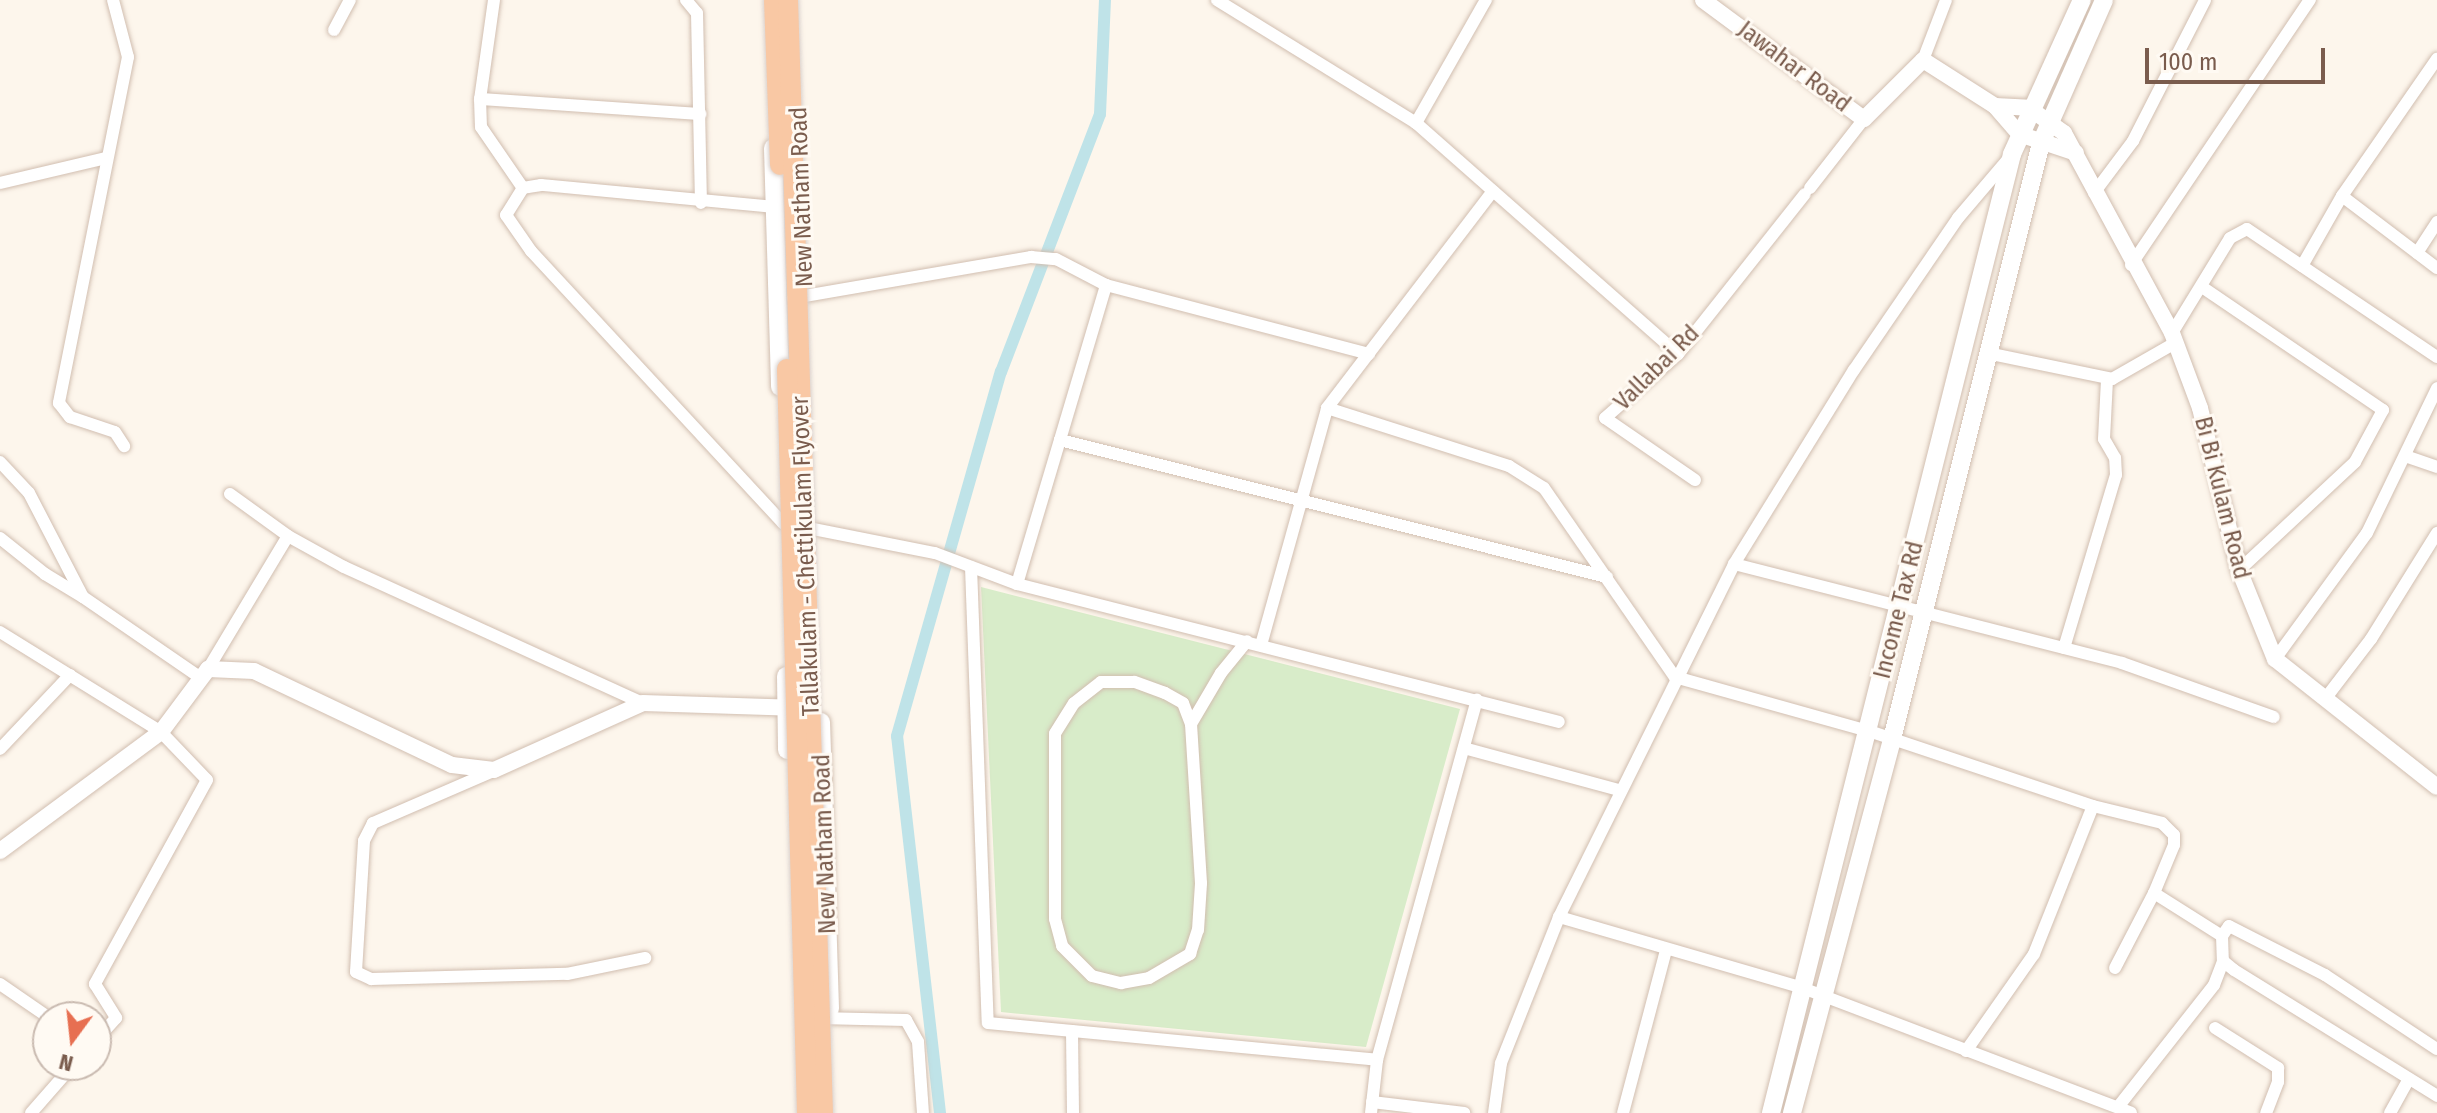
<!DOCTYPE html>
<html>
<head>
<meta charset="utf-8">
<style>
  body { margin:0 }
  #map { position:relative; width:2437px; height:1113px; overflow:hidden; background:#fdf6ec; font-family:"Fira Sans Condensed",sans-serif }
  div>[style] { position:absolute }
  .green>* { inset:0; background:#d8ecc9 }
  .canal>* { height:12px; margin:-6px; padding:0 6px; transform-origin:6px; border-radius:6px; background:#bfe3e8 }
  .roads { filter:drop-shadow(0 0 2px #d1beb0) drop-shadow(0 0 2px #d1beb0) }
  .minor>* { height:12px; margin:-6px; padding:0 6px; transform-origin:6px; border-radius:6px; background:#fff }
  .tertiary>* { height:16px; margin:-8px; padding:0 8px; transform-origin:8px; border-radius:8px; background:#fff }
  .secondary>* { height:18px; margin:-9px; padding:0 9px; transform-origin:9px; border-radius:9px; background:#fff }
  .bridges { filter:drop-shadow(0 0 2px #dad1cd) drop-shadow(0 0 2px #dad1cd) }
  .trunk-bridge>* { height:20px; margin:-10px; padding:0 10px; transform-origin:10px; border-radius:10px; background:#f9c8a4 }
  span { translate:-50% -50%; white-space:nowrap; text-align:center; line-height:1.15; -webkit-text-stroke:6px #fffaf3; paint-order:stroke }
  .street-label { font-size:24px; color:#7a5c4d }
  .north { position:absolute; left:32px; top:1001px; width:80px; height:80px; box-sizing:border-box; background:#fffaf3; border:2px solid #cabbb1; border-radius:50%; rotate:195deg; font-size:22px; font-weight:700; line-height:32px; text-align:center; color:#7a5c4d }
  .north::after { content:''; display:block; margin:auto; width:28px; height:36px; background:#e76f51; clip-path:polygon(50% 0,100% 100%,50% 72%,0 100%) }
  .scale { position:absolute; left:2145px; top:48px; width:180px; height:36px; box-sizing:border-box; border:4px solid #7a5c4d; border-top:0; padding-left:10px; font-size:24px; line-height:28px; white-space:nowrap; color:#7a5c4d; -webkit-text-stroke:6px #fffaf3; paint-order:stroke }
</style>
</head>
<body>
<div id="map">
  <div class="green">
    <div style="clip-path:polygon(981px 587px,1460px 709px,1366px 1047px,1001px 1012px)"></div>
  </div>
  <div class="canal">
    <div style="left:940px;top:1113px;width:379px;rotate:-96.5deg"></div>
    <div style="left:897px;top:736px;width:379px;rotate:-74.1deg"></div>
    <div style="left:1001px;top:372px;width:276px;rotate:-69deg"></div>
    <div style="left:1100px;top:114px;width:114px;rotate:-87.5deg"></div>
  </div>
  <div class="roads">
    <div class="minor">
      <div style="left:113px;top:0;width:59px;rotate:75.3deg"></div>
      <div style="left:128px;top:57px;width:353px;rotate:101.3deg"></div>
      <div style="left:59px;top:403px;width:18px;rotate:52deg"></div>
      <div style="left:70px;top:417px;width:47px;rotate:18.4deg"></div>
      <div style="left:115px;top:432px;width:17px;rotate:57deg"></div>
      <div style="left:494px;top:0;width:100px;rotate:98deg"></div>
      <div style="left:480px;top:99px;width:28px;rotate:88deg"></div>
      <div style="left:481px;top:127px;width:74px;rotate:55.5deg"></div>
      <div style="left:686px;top:0;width:17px;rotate:50deg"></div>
      <div style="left:697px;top:13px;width:190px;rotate:88.8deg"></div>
      <div style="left:1217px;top:0;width:234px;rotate:31.7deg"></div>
      <div style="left:1416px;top:123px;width:349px;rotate:41.4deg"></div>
      <div style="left:334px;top:30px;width:34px;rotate:-62deg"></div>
      <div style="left:1923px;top:60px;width:64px;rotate:-69deg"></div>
      <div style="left:480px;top:99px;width:221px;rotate:3.9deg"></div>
      <div style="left:1416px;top:123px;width:142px;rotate:-60.4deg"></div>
      <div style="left:0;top:183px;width:109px;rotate:-13.3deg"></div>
      <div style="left:1810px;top:188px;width:88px;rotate:-52deg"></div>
      <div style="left:2094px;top:193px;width:65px;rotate:-53.1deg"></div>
      <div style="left:2133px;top:141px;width:158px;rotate:-62.9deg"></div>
      <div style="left:2342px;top:196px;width:119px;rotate:37.2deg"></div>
      <div style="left:775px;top:207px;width:235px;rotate:-174.6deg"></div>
      <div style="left:541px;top:185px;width:18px;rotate:171deg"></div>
      <div style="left:523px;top:188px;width:32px;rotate:122deg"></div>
      <div style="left:506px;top:215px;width:44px;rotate:55.2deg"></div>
      <div style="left:531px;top:251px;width:371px;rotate:47.2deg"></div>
      <div style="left:783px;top:523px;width:155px;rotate:11.2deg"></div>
      <div style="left:935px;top:553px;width:88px;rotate:20.7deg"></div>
      <div style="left:1017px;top:584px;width:559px;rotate:14.28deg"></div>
      <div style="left:2417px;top:253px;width:37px;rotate:-57deg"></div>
      <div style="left:2131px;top:265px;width:320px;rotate:-56deg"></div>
      <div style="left:2302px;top:266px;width:81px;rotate:-60.3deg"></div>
      <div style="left:2342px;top:196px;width:167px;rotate:-55.3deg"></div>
      <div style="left:2202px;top:287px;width:219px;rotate:34.2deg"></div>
      <div style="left:2383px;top:410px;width:59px;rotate:118.3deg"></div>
      <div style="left:2355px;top:462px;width:158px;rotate:137deg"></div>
      <div style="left:793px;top:298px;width:242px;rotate:-9.8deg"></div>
      <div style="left:1031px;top:257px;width:25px;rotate:5deg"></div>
      <div style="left:1056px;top:259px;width:56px;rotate:27.5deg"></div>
      <div style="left:2172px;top:333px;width:111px;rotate:-58.6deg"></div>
      <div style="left:2230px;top:238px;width:19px;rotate:-28deg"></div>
      <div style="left:2247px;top:229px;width:229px;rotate:34deg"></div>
      <div style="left:1987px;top:353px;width:128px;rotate:11.7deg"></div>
      <div style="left:2112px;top:379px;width:73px;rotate:-29.7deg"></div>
      <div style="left:1327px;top:408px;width:191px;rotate:17.7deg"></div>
      <div style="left:1509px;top:466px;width:41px;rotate:32.2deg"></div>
      <div style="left:1544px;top:488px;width:230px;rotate:55.3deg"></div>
      <div style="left:1675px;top:677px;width:201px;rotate:15.6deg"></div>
      <div style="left:1869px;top:731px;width:236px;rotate:18.5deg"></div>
      <div style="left:2093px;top:806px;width:71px;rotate:13.8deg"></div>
      <div style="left:2162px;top:823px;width:17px;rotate:45deg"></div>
      <div style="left:2174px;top:835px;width:10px;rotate:90deg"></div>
      <div style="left:2174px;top:845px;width:52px;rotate:112.6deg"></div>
      <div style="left:2154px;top:893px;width:80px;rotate:32.3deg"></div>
      <div style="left:2222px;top:936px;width:25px;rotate:88deg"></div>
      <div style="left:2223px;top:961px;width:14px;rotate:39deg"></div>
      <div style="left:2234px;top:970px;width:239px;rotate:31.8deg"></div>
      <div style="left:1060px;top:440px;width:564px;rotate:14.06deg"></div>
      <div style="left:2408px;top:457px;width:31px;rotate:19deg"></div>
      <div style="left:0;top:462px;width:42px;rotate:46.9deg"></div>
      <div style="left:29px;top:493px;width:117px;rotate:62.6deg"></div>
      <div style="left:83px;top:597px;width:143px;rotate:34.5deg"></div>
      <div style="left:1695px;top:480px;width:109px;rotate:-145.4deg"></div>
      <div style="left:1605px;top:418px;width:97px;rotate:-41.2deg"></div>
      <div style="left:1678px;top:354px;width:204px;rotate:-51.6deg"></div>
      <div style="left:230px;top:494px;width:72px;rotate:35.9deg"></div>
      <div style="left:0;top:538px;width:58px;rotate:38.7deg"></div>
      <div style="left:45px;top:574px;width:44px;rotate:31.2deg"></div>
      <div style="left:1734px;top:564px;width:400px;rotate:14.3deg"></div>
      <div style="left:2122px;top:663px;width:161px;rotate:19.6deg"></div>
      <div style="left:971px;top:567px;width:456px;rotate:87.9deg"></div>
      <div style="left:988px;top:1023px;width:391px;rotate:5.4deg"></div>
      <div style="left:1017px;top:584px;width:312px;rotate:-73.4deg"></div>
      <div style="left:1106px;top:285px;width:272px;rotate:14.7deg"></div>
      <div style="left:0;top:632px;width:190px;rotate:31.8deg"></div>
      <div style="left:161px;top:732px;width:66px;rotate:46.2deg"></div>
      <div style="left:207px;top:780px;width:233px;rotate:118.8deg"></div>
      <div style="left:95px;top:984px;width:40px;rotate:58deg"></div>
      <div style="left:116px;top:1018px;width:30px;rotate:132deg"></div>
      <div style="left:1261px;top:645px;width:246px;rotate:-74.4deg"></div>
      <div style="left:1327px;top:408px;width:273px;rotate:-52.6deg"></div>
      <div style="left:2064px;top:648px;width:181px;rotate:-73.3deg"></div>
      <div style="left:2116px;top:475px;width:17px;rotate:-93deg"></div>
      <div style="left:2115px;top:458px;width:22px;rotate:-120deg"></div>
      <div style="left:2104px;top:439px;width:60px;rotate:-87.1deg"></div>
      <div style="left:2275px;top:659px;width:156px;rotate:-53.9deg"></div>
      <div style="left:2367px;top:533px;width:161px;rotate:-64.2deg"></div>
      <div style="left:208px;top:669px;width:155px;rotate:-59deg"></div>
      <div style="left:288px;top:536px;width:64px;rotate:29deg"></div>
      <div style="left:344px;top:567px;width:328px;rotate:24.5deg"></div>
      <div style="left:2325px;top:699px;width:76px;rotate:-52.5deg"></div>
      <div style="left:2371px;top:639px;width:125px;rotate:-58.1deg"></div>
      <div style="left:1191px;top:724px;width:22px;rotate:-111deg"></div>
      <div style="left:1183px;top:703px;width:21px;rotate:-151deg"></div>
      <div style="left:1165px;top:693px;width:33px;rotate:-160deg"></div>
      <div style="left:1134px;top:682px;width:33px;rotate:180deg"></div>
      <div style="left:1101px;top:682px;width:34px;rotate:142deg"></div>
      <div style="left:1074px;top:703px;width:36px;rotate:122deg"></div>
      <div style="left:1055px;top:734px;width:185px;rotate:90deg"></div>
      <div style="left:1055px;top:919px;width:28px;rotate:75deg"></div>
      <div style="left:1062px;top:946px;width:42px;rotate:45deg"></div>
      <div style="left:1092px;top:976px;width:30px;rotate:14deg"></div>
      <div style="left:1121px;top:983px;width:28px;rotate:-10deg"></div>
      <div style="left:1149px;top:978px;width:48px;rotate:-30.3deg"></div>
      <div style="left:1190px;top:954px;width:25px;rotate:-72deg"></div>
      <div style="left:1198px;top:930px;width:47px;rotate:-86.3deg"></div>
      <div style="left:1201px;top:883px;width:159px;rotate:-93.6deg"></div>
      <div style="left:1191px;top:724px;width:59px;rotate:-59.5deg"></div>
      <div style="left:1221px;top:673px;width:41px;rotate:-50.9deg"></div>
      <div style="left:1464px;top:748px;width:161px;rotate:15.2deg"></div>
      <div style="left:0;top:749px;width:102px;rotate:-46.6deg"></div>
      <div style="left:491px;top:772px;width:129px;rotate:156.6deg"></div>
      <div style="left:373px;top:823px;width:20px;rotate:117deg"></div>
      <div style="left:364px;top:841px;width:131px;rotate:93.5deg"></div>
      <div style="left:356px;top:972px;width:17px;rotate:25deg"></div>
      <div style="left:371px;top:979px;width:196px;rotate:-1.5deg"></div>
      <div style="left:567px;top:974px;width:80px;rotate:-11.6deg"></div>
      <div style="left:1559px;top:917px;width:251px;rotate:16.2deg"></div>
      <div style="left:1800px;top:987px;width:354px;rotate:20.8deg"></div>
      <div style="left:2222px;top:936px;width:12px;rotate:-55deg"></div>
      <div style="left:2229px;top:926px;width:108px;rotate:27deg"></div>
      <div style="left:2325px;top:975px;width:134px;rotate:33.5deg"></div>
      <div style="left:2115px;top:968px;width:85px;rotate:-62.5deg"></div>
      <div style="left:0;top:984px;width:58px;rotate:34.5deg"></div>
      <div style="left:818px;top:1018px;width:88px;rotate:1.3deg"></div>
      <div style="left:906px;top:1020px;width:25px;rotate:61deg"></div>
      <div style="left:918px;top:1042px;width:71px;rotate:86deg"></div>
      <div style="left:2215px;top:1028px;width:75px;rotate:32.4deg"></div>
      <div style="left:2278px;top:1068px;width:14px;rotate:90deg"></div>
      <div style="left:2278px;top:1082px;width:33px;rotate:111deg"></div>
      <div style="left:1072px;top:1031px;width:82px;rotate:89.3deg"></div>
      <div style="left:1966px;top:1051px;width:118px;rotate:-55deg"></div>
      <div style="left:2034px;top:954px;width:159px;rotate:-68.3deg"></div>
      <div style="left:1372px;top:1102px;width:93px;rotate:6.8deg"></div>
      <div style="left:2118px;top:1107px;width:155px;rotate:-51.8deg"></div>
      <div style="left:2214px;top:985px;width:26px;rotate:-69deg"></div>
      <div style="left:31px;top:1113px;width:64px;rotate:-48.8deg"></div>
      <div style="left:1371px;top:1113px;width:53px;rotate:-83.5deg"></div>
      <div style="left:1377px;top:1060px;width:374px;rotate:-74.5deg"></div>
      <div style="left:1494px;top:1113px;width:50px;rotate:-82deg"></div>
      <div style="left:1501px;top:1063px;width:157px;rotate:-68.3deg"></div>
      <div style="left:1559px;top:917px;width:394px;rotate:-63.6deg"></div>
      <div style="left:1734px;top:564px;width:228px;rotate:-58.3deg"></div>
      <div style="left:1854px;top:370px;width:184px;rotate:-55.6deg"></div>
      <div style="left:1958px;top:218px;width:79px;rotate:-49.6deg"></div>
      <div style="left:1623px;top:1113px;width:169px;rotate:-75.2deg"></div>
      <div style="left:2390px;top:1113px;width:39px;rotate:-61deg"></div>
    </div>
    <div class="tertiary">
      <div style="left:1703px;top:0;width:200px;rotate:36.5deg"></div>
      <div style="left:1864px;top:119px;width:83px;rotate:-45deg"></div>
      <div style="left:1923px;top:60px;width:85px;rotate:32.6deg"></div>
      <div style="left:1995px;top:106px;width:34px;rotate:3deg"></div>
      <div style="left:2029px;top:108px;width:43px;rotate:35.5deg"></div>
      <div style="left:2064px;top:133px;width:227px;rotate:61.6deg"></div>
      <div style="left:2172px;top:333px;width:80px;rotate:69.5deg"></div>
      <div style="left:2200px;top:408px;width:167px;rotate:76.5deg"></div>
      <div style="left:2239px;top:570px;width:96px;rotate:68deg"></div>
      <div style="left:2275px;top:659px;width:206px;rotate:38.3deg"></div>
      <div style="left:1995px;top:106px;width:37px;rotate:49deg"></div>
      <div style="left:2019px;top:134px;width:60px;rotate:18.4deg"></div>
      <div style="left:0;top:851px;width:200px;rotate:-36.5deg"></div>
      <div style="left:161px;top:732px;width:79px;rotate:-53.3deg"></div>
      <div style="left:208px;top:669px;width:46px;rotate:2.5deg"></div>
      <div style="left:254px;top:671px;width:219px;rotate:25.4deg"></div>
      <div style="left:452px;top:765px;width:42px;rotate:6.8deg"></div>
      <div style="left:494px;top:770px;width:163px;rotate:-24.2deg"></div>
      <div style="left:643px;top:703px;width:156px;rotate:1.8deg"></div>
    </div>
    <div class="secondary">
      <div style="left:773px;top:148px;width:239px;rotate:88.3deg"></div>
      <div style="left:786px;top:676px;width:74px;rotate:89.2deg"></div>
      <div style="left:821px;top:722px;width:287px;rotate:88.2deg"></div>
      <div style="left:1771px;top:1113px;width:989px;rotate:-75.89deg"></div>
      <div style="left:2012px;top:154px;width:169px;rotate:-65.6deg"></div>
      <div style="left:1792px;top:1113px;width:387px;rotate:-75deg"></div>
      <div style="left:1892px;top:739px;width:614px;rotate:-75.96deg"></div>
      <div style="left:2041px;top:143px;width:156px;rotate:-66.2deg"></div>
    </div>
  </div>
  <div class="bridges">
    <div class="trunk-bridge">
      <div style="left:774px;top:0;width:165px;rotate:87.9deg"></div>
      <div style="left:788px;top:0;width:1114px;rotate:88.2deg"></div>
      <div style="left:787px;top:369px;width:744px;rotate:88.46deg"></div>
    </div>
  </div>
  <div class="street-label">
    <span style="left:1794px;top:67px;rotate:37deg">Jawahar Road</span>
    <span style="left:802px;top:197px;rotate:-92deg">New Natham Road</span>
    <span style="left:1657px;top:368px;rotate:-45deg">Vallabai Rd</span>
    <span style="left:2222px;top:498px;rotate:76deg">Bi Bi Kulam Road</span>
    <span style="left:806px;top:556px;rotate:-92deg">Tallakulam - Chettikulam Flyover</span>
    <span style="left:1899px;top:610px;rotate:-76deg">Income Tax Rd</span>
    <span style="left:825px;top:844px;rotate:-92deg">New Natham Road</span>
  </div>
  <div class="north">N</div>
  <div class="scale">100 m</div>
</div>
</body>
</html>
